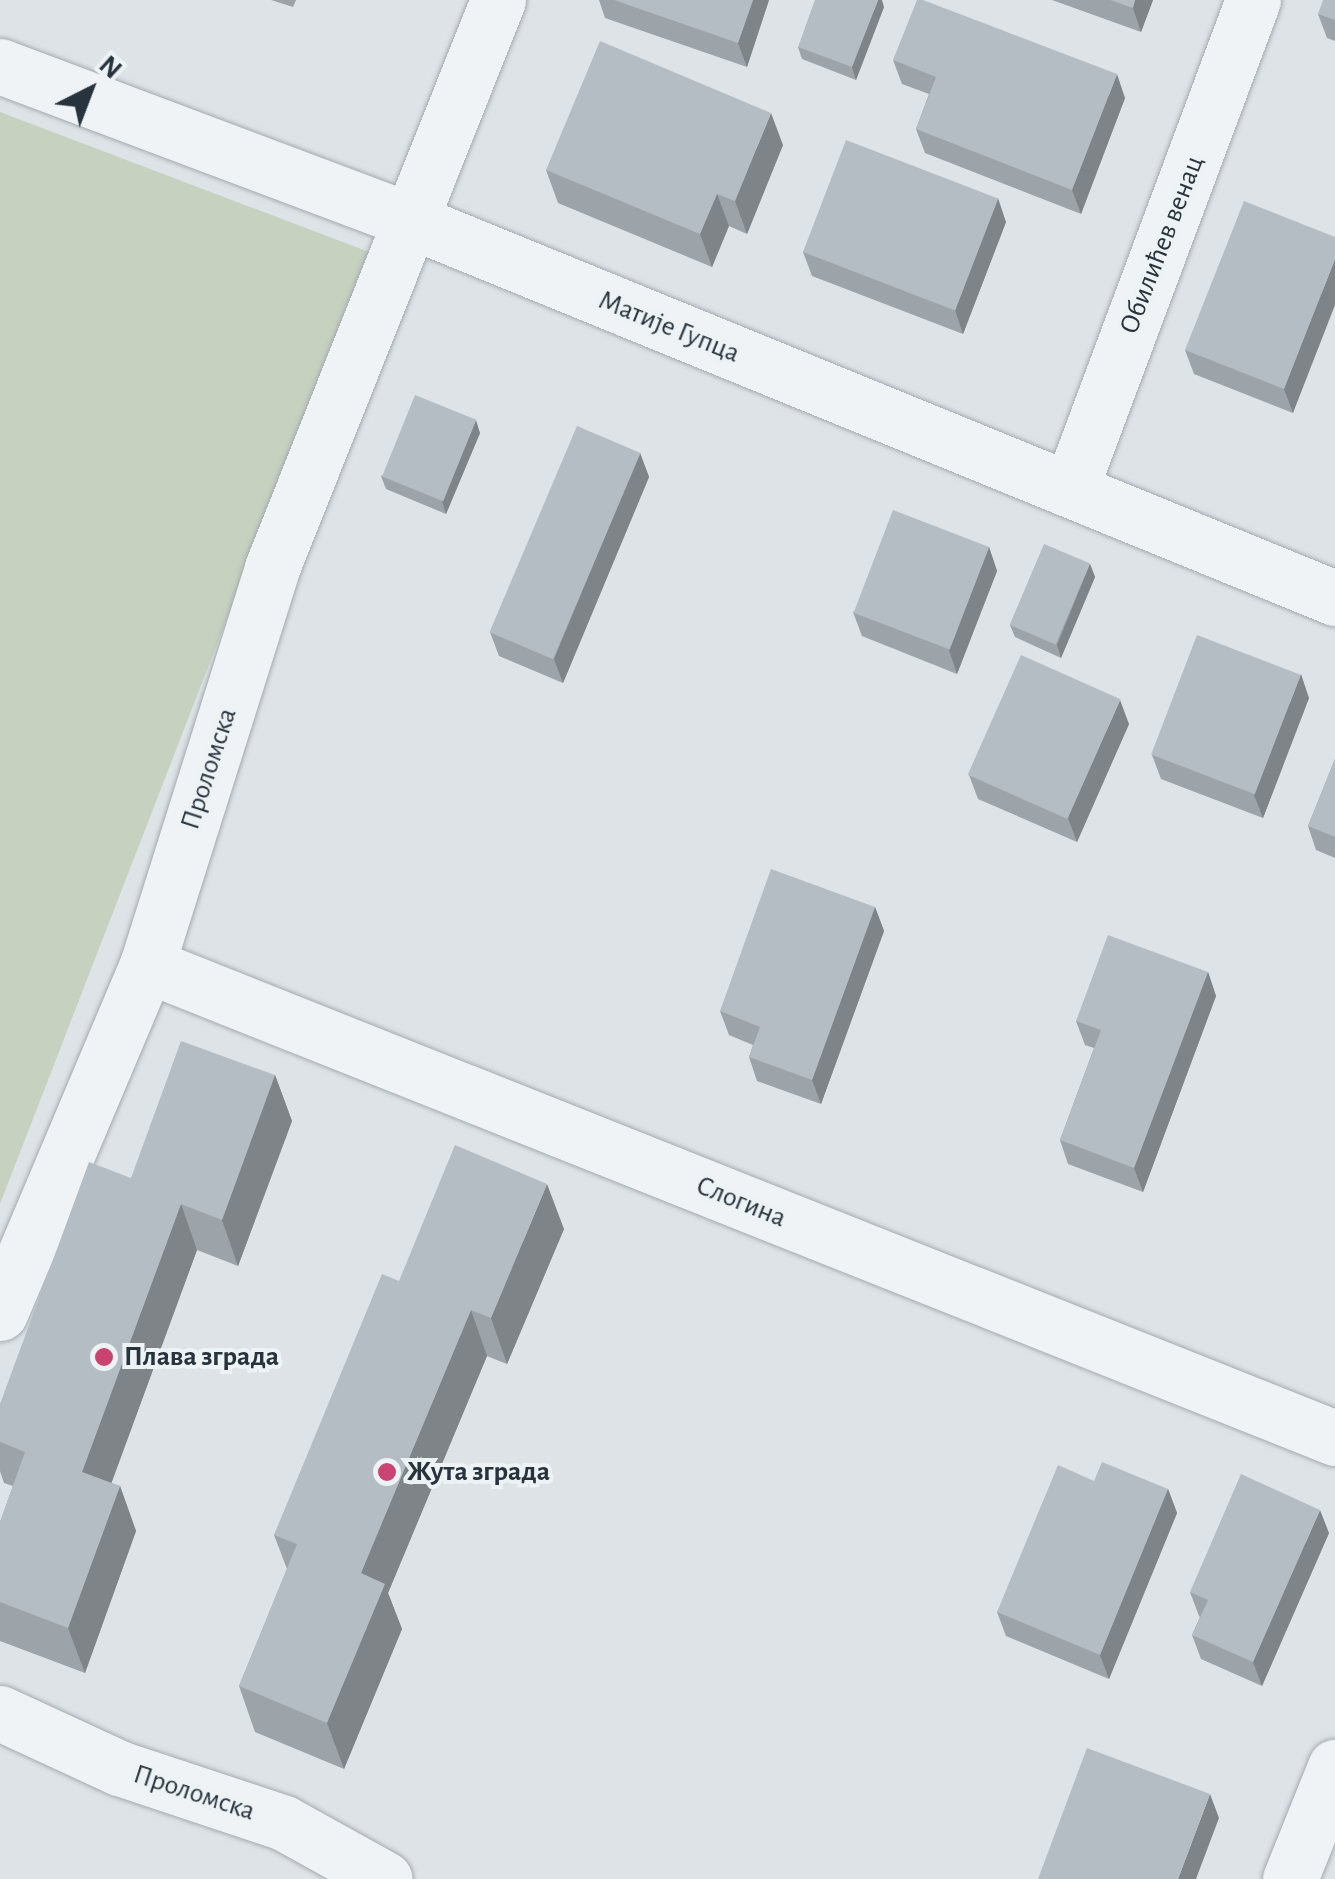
<!DOCTYPE html>
<html>
<head>
<meta charset="utf-8">
<style>
  body { margin:0 }
  #map { position:relative; width:1335px; height:1879px; overflow:hidden; background:#dde3e7; font-family:"Alegreya Sans",sans-serif }
  div>[style] { position:absolute }
  .green>* { inset:0; background:#c7d1bf }
  .roads { filter:drop-shadow(0 0 2px #a3abb1) drop-shadow(0 0 2px #a3abb1) }
  .minor>* { height:55px; margin:-27.5px; padding:0 27.5px; transform-origin:27.5px; border-radius:27.5px; background:#f0f3f5 }
  .wall>* { inset:0; background:#9ca3a9 }
  .shaded-wall>* { inset:0; background:#7f8489 }
  .building>* { inset:0; background:#b5bdc4; transform-origin:0 0 }
  .dots>* { width:28px; height:28px; translate:-50% -50%; box-sizing:border-box; border:5px solid #edf2f5; border-radius:50% }
  span { translate:-50% -50%; white-space:nowrap; text-align:center; line-height:1.15; -webkit-text-stroke:8px #edf2f5; paint-order:stroke }
  .street-label { font-size:28px; color:#27333d }
  .poi-label { font-size:28px; color:#27333d; font-weight:700 }
  .left { translate:0 -50%; text-align:left }
  .north { position:absolute; left:40px; top:40px; width:100px; height:100px; -webkit-text-stroke:8px #edf2f5; paint-order:stroke; rotate:42deg; font-size:28px; font-weight:700; line-height:40px; text-align:center; color:#27333d }
  .north::after { content:''; display:block; margin:auto; width:35px; height:45px; background:#27333d; clip-path:polygon(50% 0,100% 100%,50% 72%,0 100%) }
</style>
</head>
<body>
<div id="map">
  <div class="green">
    <div style="clip-path:polygon(0 112px,369px 252px,0 1204px)"></div>
  </div>
  <div class="roads">
    <div class="minor">
      <div style="left:0;top:66px;width:442px;rotate:20.6deg"></div>
      <div style="left:414px;top:222px;width:995px;rotate:22.21deg"></div>
      <div style="left:1070px;top:490px;width:523px;rotate:-69.52deg"></div>
      <div style="left:147px;top:965px;width:1279px;rotate:21.71deg"></div>
      <div style="left:0;top:1313px;width:378px;rotate:-67.1deg"></div>
      <div style="left:147px;top:965px;width:416px;rotate:-72.5deg"></div>
      <div style="left:272px;top:568px;width:611px;rotate:-68.3deg"></div>
      <div style="left:0;top:1713px;width:131px;rotate:24.8deg"></div>
      <div style="left:119px;top:1768px;width:174px;rotate:18.4deg"></div>
      <div style="left:284px;top:1823px;width:115px;rotate:29deg"></div>
      <div style="left:1290px;top:1879px;width:121px;rotate:-68.1deg"></div>
    </div>
  </div>
  <div class="wall">
    <div style="clip-path:polygon(271px 0,296px 0,293px 7px)"></div>
    <div style="clip-path:polygon(599px 0,769px 0,747px 67px,605px 18px)"></div>
    <div style="clip-path:polygon(1052px 0,1153px 0,1141px 32px)"></div>
    <div style="clip-path:polygon(1335px 0,1335px 41px,1327px 38px,1318px 14px)"></div>
    <div style="clip-path:polygon(884px 7px,856px 80px,802px 59px,798px 47px)"></div>
    <div style="clip-path:polygon(893px 60px,1125px 98px,1081px 214px,925px 153px,916px 129px,929px 94px,902px 84px)"></div>
    <div style="clip-path:polygon(783px 145px,747px 234px,729px 226px,712px 267px,558px 203px,546px 170px)"></div>
    <div style="clip-path:polygon(1006px 222px,963px 334px,812px 276px,803px 252px)"></div>
    <div style="clip-path:polygon(1335px 237px,1293px 413px,1194px 374px,1185px 350px)"></div>
    <div style="clip-path:polygon(480px 433px,446px 514px,386px 489px,381px 476px)"></div>
    <div style="clip-path:polygon(640px 453px,649px 477px,563px 683px,499px 656px,490px 632px)"></div>
    <div style="clip-path:polygon(989px 547px,997px 571px,957px 674px,862px 636px,853px 612px)"></div>
    <div style="clip-path:polygon(1090px 564px,1095px 577px,1061px 658px,1015px 637px,1010px 625px)"></div>
    <div style="clip-path:polygon(1309px 698px,1263px 818px,1161px 779px,1152px 755px)"></div>
    <div style="clip-path:polygon(1129px 724px,1077px 842px,978px 799px,969px 775px)"></div>
    <div style="clip-path:polygon(1335px 759px,1335px 858px,1316px 850px,1308px 826px)"></div>
    <div style="clip-path:polygon(875px 907px,884px 931px,821px 1104px,757px 1081px,749px 1057px,753px 1045px,729px 1035px,720px 1011px)"></div>
    <div style="clip-path:polygon(1208px 972px,1216px 996px,1143px 1192px,1068px 1164px,1060px 1140px,1094px 1048px,1085px 1045px,1076px 1021px)"></div>
    <div style="clip-path:polygon(275px 1075px,292px 1121px,238px 1266px,197px 1250px,111px 1483px,120px 1486px,136px 1531px,85px 1673px,0 1641px,0 1522px,13px 1486px,4px 1483px,0 1471px,0 1404px,131px 1178px)"></div>
    <div style="clip-path:polygon(564px 1229px,507px 1364px,487px 1356px,388px 1593px,402px 1629px,344px 1769px,255px 1732px,239px 1686px,287px 1569px,274px 1535px,399px 1281px)"></div>
    <div style="clip-path:polygon(1094px 1481px,1168px 1489px,1177px 1513px,1109px 1679px,1006px 1636px,997px 1612px)"></div>
    <div style="clip-path:polygon(1329px 1533px,1262px 1686px,1201px 1659px,1192px 1635px,1200px 1617px,1199px 1616px,1190px 1592px)"></div>
  </div>
  <div class="shaded-wall">
    <div style="clip-path:polygon(753px 0,769px 0,747px 67px,738px 43px)"></div>
    <div style="clip-path:polygon(878px 0,882px 0,884px 7px,856px 80px,852px 67px)"></div>
    <div style="clip-path:polygon(1135px 0,1153px 0,1141px 32px,1133px 8px)"></div>
    <div style="clip-path:polygon(1117px 74px,1125px 98px,1081px 214px,1072px 190px)"></div>
    <div style="clip-path:polygon(771px 113px,783px 145px,747px 234px,735px 201px)"></div>
    <div style="clip-path:polygon(717px 194px,729px 226px,712px 267px,700px 234px)"></div>
    <div style="clip-path:polygon(998px 198px,1006px 222px,963px 334px,955px 310px)"></div>
    <div style="clip-path:polygon(1335px 259px,1335px 305px,1293px 413px,1284px 389px)"></div>
    <div style="clip-path:polygon(476px 420px,480px 433px,446px 514px,442px 501px)"></div>
    <div style="clip-path:polygon(640px 453px,649px 477px,563px 683px,554px 659px)"></div>
    <div style="clip-path:polygon(989px 547px,997px 571px,957px 674px,949px 650px)"></div>
    <div style="clip-path:polygon(1090px 564px,1095px 577px,1061px 658px,1057px 645px)"></div>
    <div style="clip-path:polygon(1301px 674px,1309px 698px,1263px 818px,1254px 795px)"></div>
    <div style="clip-path:polygon(1120px 700px,1129px 724px,1077px 842px,1068px 818px)"></div>
    <div style="clip-path:polygon(875px 907px,884px 931px,821px 1104px,812px 1080px)"></div>
    <div style="clip-path:polygon(1208px 972px,1216px 996px,1143px 1192px,1134px 1168px)"></div>
    <div style="clip-path:polygon(275px 1075px,292px 1121px,238px 1266px,222px 1220px)"></div>
    <div style="clip-path:polygon(547px 1184px,564px 1229px,507px 1364px,491px 1318px)"></div>
    <div style="clip-path:polygon(181px 1204px,197px 1250px,99px 1517px,82px 1472px)"></div>
    <div style="clip-path:polygon(471px 1310px,487px 1356px,388px 1593px,402px 1629px,344px 1769px,327px 1723px,361px 1573px)"></div>
    <div style="clip-path:polygon(120px 1486px,136px 1531px,85px 1673px,68px 1628px)"></div>
    <div style="clip-path:polygon(1168px 1489px,1177px 1513px,1109px 1679px,1100px 1655px)"></div>
    <div style="clip-path:polygon(1320px 1510px,1329px 1533px,1262px 1686px,1253px 1662px)"></div>
    <div style="clip-path:polygon(1210px 1794px,1219px 1818px,1196px 1879px,1178px 1879px)"></div>
  </div>
  <div class="building">
    <div style="clip-path:polygon(614px 0,753px 0,738px 43px)"></div>
    <div style="clip-path:polygon(815px 0,878px 0,852px 67px,798px 47px)"></div>
    <div style="clip-path:polygon(917px 0,923px 0,1117px 74px,1072px 190px,916px 129px,936px 77px,893px 60px)"></div>
    <div style="clip-path:polygon(1110px 0,1135px 0,1133px 8px)"></div>
    <div style="clip-path:polygon(1323px 0,1335px 0,1335px 20px,1318px 14px)"></div>
    <div style="clip-path:polygon(600px 41px,771px 113px,735px 201px,717px 194px,700px 234px,546px 170px)"></div>
    <div style="left:846px;top:140px;width:163px;height:120px;rotate:21deg"></div>
    <div style="clip-path:polygon(1244px 201px,1335px 237px,1335px 259px,1284px 389px,1185px 350px)"></div>
    <div style="left:415px;top:395px;width:66px;height:88px;rotate:22deg"></div>
    <div style="left:577px;top:426px;width:69px;height:224px;rotate:23deg"></div>
    <div style="left:893px;top:510px;width:103px;height:110px;rotate:21deg"></div>
    <div style="left:1044px;top:544px;width:50px;height:88px;rotate:23deg"></div>
    <div style="left:1197px;top:635px;width:111px;height:128px;rotate:21deg"></div>
    <div style="left:1021px;top:655px;width:109px;height:131px;rotate:24deg"></div>
    <div style="clip-path:polygon(1335px 759px,1335px 837px,1308px 826px)"></div>
    <div style="clip-path:polygon(771px 869px,875px 907px,812px 1080px,749px 1057px,760px 1027px,720px 1011px)"></div>
    <div style="clip-path:polygon(1108px 935px,1208px 972px,1134px 1168px,1060px 1140px,1101px 1030px,1076px 1021px)"></div>
    <div style="clip-path:polygon(181px 1041px,275px 1075px,222px 1220px,181px 1204px,82px 1472px,120px 1486px,68px 1628px,0 1602px,0 1522px,25px 1452px,0 1442px,0 1404px,89px 1162px,131px 1178px)"></div>
    <div style="clip-path:polygon(455px 1145px,547px 1184px,491px 1318px,471px 1310px,361px 1573px,385px 1584px,327px 1723px,239px 1686px,297px 1544px,274px 1535px,382px 1274px,399px 1281px)"></div>
    <div style="clip-path:polygon(1102px 1462px,1168px 1489px,1100px 1655px,997px 1612px,1058px 1465px,1094px 1481px)"></div>
    <div style="clip-path:polygon(1241px 1474px,1320px 1510px,1253px 1662px,1192px 1635px,1208px 1600px,1190px 1592px)"></div>
    <div style="clip-path:polygon(1087px 1748px,1210px 1794px,1178px 1879px,1038px 1879px)"></div>
  </div>
  <div class="dots">
    <div style="left:104px;top:1357px;background:#ca4471"></div>
    <div style="left:387px;top:1472px;background:#ca4471"></div>
  </div>
  <div class="street-label">
    <span style="left:1162px;top:245px;rotate:-69deg">Обилићев венац</span>
    <span style="left:669px;top:327px;rotate:22deg">Матије Гупца</span>
    <span style="left:209px;top:769px;rotate:-72deg">Проломска</span>
    <span style="left:741px;top:1202px;rotate:22deg">Слогина</span>
    <span style="left:194px;top:1793px;rotate:18deg">Проломска</span>
  </div>
  <div class="poi-label">
    <span class="left" style="left:124px;top:1357px">Плава зграда</span>
    <span class="left" style="left:407px;top:1472px">Жута зграда</span>
  </div>
  <div class="north">N</div>
</div>
</body>
</html>
